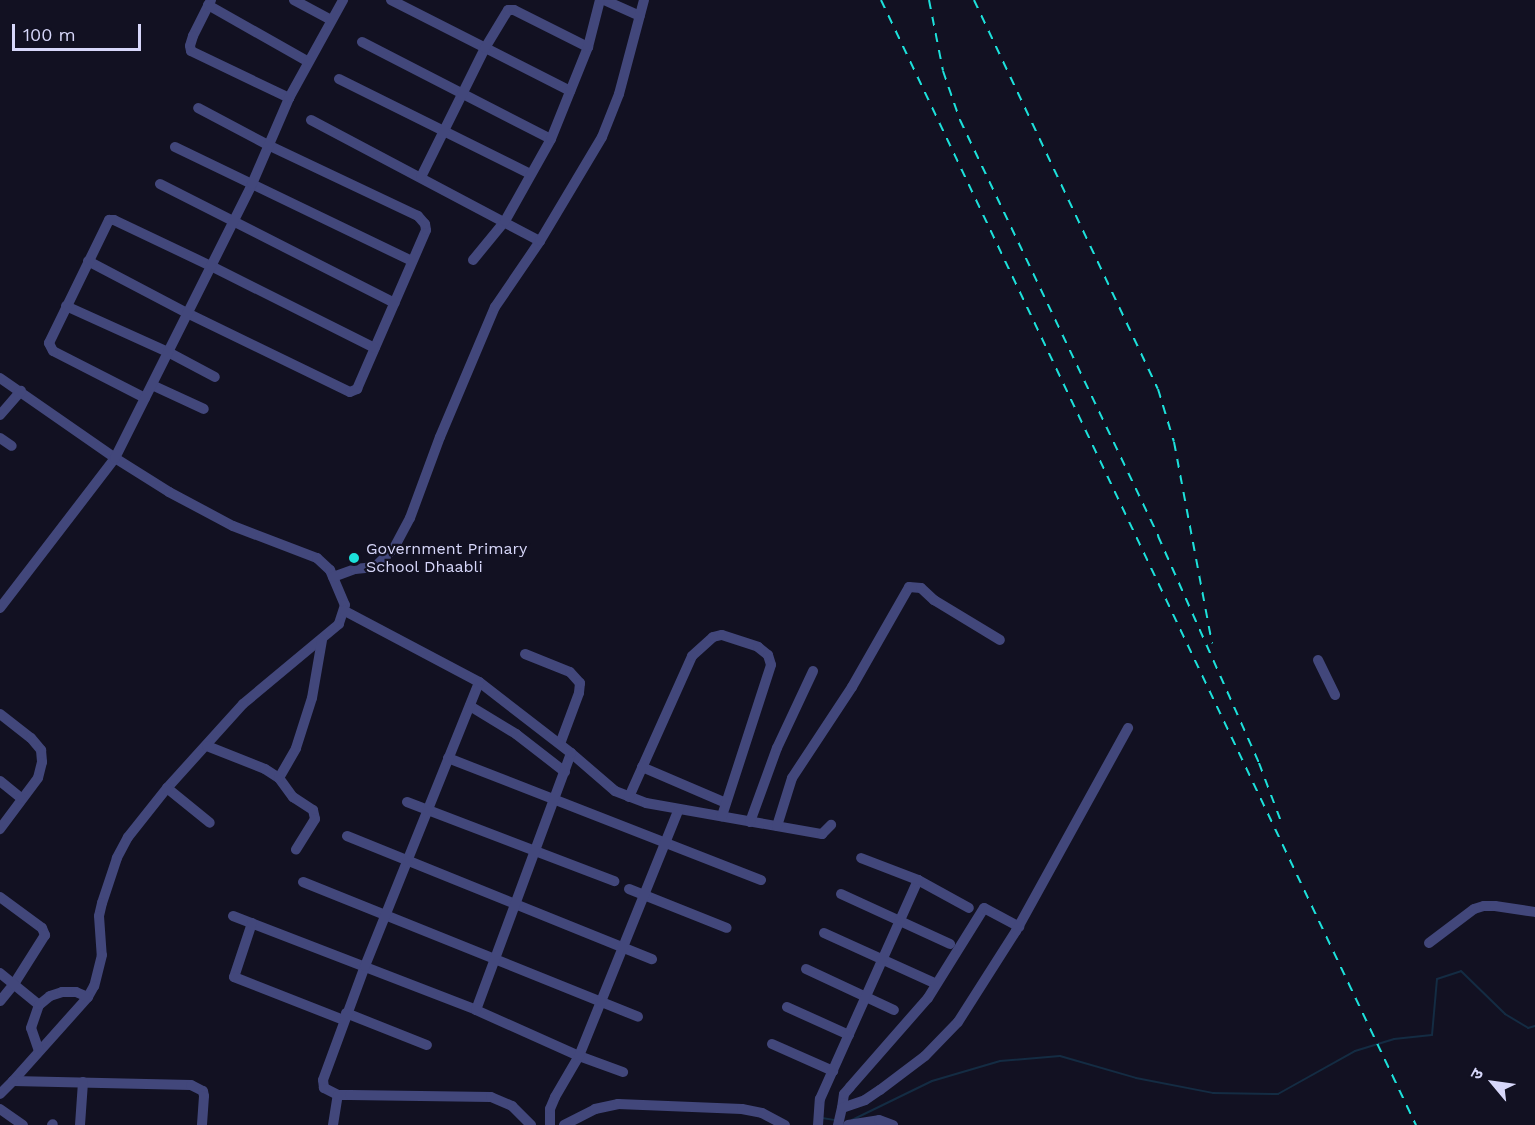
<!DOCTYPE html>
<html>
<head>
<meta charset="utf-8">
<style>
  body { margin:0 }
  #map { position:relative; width:1535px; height:1125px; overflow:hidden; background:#121122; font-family:"Work Sans","Noto Sans Devanagari",sans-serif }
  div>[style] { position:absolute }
  .stream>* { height:2px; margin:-1px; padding:0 1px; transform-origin:1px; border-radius:1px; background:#142c43 }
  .street>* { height:10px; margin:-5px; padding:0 5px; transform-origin:5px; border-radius:5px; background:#42477b }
  .rail>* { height:2px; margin-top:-1px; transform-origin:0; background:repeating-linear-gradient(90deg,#1ce1db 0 9px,transparent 0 17px) }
  .dots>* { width:16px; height:16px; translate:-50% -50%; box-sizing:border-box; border:3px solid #121122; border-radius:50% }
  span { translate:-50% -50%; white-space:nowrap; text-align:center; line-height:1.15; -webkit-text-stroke:4.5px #121122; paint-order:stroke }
  .poi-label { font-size:16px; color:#d7d7fa }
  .left { translate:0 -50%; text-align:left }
  .north { position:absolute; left:1463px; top:1053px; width:60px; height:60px; -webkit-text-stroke:4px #121122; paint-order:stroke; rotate:299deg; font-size:16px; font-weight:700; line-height:24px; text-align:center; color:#d7d7fa }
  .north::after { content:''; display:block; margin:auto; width:21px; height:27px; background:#d7d7fa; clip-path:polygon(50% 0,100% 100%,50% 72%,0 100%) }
  .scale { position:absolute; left:12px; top:24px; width:129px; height:27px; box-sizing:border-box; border:3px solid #d7d7fa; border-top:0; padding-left:8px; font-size:18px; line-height:21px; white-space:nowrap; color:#d7d7fa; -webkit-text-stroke:4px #121122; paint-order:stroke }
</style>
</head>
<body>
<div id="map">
  <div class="stream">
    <div style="left:822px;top:1118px;width:12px;rotate:9deg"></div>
    <div style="left:852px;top:1120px;width:89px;rotate:-26deg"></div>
    <div style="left:932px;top:1081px;width:71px;rotate:-16.4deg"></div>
    <div style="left:1000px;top:1061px;width:60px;rotate:-4.8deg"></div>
    <div style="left:1060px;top:1056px;width:79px;rotate:16.1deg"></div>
    <div style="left:1136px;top:1078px;width:78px;rotate:11deg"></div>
    <div style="left:1213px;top:1093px;width:65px;rotate:0.9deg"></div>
    <div style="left:1278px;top:1094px;width:88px;rotate:-29.2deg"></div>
    <div style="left:1355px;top:1051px;width:41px;rotate:-17.1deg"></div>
    <div style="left:1394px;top:1039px;width:38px;rotate:-6deg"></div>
    <div style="left:1432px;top:1035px;width:56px;rotate:-84.9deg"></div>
    <div style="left:1437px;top:979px;width:25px;rotate:-18deg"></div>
    <div style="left:1461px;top:971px;width:62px;rotate:44.3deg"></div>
    <div style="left:1505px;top:1014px;width:27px;rotate:31deg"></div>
    <div style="left:1528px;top:1028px;width:7px;rotate:-16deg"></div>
  </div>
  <div class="street">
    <div style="left:211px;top:0;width:40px;rotate:116.6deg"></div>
    <div style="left:193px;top:36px;width:10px;rotate:107deg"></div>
    <div style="left:190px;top:46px;width:5px;rotate:79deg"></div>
    <div style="left:191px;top:51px;width:109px;rotate:25.6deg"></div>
    <div style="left:294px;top:0;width:42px;rotate:28.4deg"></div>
    <div style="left:391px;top:0;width:201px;rotate:26.9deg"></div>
    <div style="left:604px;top:0;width:39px;rotate:24deg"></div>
    <div style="left:208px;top:5px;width:114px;rotate:29.5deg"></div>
    <div style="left:362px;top:42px;width:212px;rotate:27.2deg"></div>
    <div style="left:339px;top:79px;width:213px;rotate:26.4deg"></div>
    <div style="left:311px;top:120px;width:259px;rotate:27.9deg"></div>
    <div style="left:175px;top:147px;width:263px;rotate:25.7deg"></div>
    <div style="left:421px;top:177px;width:144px;rotate:-63.6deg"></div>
    <div style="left:485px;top:48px;width:44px;rotate:-58.8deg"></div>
    <div style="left:508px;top:10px;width:6px"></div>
    <div style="left:514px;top:10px;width:83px;rotate:26.6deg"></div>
    <div style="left:160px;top:184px;width:263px;rotate:26.9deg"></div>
    <div style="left:473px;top:260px;width:50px;rotate:-50.6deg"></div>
    <div style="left:505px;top:221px;width:94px;rotate:-60.7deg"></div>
    <div style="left:551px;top:139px;width:99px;rotate:-68.1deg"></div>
    <div style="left:588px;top:47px;width:49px;rotate:-75.7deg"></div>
    <div style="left:88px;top:261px;width:112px;rotate:27.7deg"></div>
    <div style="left:187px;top:313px;width:181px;rotate:25.9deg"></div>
    <div style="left:350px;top:392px;width:8px;rotate:-23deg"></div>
    <div style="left:357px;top:389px;width:173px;rotate:-66.5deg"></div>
    <div style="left:426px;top:230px;width:6px;rotate:-99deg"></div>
    <div style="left:425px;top:224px;width:11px;rotate:-131deg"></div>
    <div style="left:418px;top:216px;width:166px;rotate:-154.7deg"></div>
    <div style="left:268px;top:145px;width:79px;rotate:-152.1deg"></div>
    <div style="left:66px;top:306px;width:112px;rotate:24.3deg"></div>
    <div style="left:168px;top:352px;width:53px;rotate:28deg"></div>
    <div style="left:0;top:378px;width:140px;rotate:34.8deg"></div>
    <div style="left:115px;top:458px;width:64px;rotate:32.2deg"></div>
    <div style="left:169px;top:492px;width:72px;rotate:28deg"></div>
    <div style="left:233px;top:526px;width:90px;rotate:20.9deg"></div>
    <div style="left:317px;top:558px;width:18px;rotate:43deg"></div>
    <div style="left:330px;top:570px;width:38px;rotate:67deg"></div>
    <div style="left:345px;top:605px;width:20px;rotate:108deg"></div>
    <div style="left:339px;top:624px;width:125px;rotate:140.2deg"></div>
    <div style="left:243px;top:704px;width:113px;rotate:132.1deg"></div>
    <div style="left:167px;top:788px;width:63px;rotate:128.5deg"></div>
    <div style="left:128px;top:837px;width:24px;rotate:118deg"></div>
    <div style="left:117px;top:858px;width:47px;rotate:108.4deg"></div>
    <div style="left:102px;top:903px;width:13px;rotate:103deg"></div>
    <div style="left:99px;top:916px;width:39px;rotate:86deg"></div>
    <div style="left:102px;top:955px;width:32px;rotate:104deg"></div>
    <div style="left:94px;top:986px;width:13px;rotate:119deg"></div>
    <div style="left:88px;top:997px;width:113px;rotate:131.8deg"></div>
    <div style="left:13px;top:1081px;width:178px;rotate:1.3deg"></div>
    <div style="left:191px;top:1085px;width:13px;rotate:27deg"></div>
    <div style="left:203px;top:1091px;width:5px;rotate:79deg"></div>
    <div style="left:204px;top:1096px;width:29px;rotate:94deg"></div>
    <div style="left:152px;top:385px;width:57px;rotate:24.8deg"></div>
    <div style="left:145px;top:398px;width:103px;rotate:-152.9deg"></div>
    <div style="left:53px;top:351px;width:9px;rotate:-117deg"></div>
    <div style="left:49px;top:343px;width:137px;rotate:-64deg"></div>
    <div style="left:109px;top:220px;width:5px"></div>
    <div style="left:114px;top:220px;width:107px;rotate:25.4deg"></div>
    <div style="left:211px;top:266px;width:183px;rotate:26.6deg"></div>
    <div style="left:0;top:415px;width:32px;rotate:-49deg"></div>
    <div style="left:0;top:438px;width:14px;rotate:34deg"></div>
    <div style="left:333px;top:577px;width:23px;rotate:-20deg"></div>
    <div style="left:355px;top:569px;width:20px;rotate:-6deg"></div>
    <div style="left:375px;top:567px;width:27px;rotate:-45deg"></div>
    <div style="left:394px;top:548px;width:34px;rotate:-62deg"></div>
    <div style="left:410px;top:518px;width:86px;rotate:-69.7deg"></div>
    <div style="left:440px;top:437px;width:141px;rotate:-67.1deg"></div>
    <div style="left:495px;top:307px;width:80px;rotate:-55.7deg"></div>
    <div style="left:540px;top:241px;width:121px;rotate:-59.2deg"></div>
    <div style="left:602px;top:137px;width:46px;rotate:-68.4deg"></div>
    <div style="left:619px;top:94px;width:97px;rotate:-75.1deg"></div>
    <div style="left:0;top:608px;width:189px;rotate:-52.5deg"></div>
    <div style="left:115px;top:458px;width:306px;rotate:-63.4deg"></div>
    <div style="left:252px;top:184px;width:94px;rotate:-66.7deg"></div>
    <div style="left:289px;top:98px;width:112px;rotate:-61.1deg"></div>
    <div style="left:525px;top:654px;width:48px;rotate:21.8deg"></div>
    <div style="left:570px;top:672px;width:15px;rotate:48deg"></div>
    <div style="left:580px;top:683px;width:10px;rotate:96deg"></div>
    <div style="left:579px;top:693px;width:54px;rotate:110.4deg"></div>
    <div style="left:1318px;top:660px;width:39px;rotate:64deg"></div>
    <div style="left:470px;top:706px;width:54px;rotate:31.3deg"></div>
    <div style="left:516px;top:734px;width:62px;rotate:37.8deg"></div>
    <div style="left:0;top:714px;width:39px;rotate:38deg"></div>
    <div style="left:31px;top:738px;width:16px;rotate:50deg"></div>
    <div style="left:41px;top:750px;width:12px;rotate:85deg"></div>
    <div style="left:42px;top:762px;width:16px;rotate:104deg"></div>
    <div style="left:38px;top:778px;width:64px;rotate:126.7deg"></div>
    <div style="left:207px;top:746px;width:62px;rotate:21.6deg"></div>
    <div style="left:265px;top:769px;width:17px;rotate:33deg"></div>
    <div style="left:279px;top:778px;width:24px;rotate:54deg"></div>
    <div style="left:293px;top:797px;width:24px;rotate:33deg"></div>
    <div style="left:313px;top:810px;width:9px;rotate:77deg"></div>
    <div style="left:315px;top:819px;width:36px;rotate:122deg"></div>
    <div style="left:571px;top:753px;width:58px;rotate:40.8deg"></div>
    <div style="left:615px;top:791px;width:33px;rotate:21deg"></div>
    <div style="left:646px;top:803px;width:179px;rotate:10deg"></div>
    <div style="left:822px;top:834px;width:13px;rotate:-45deg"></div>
    <div style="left:448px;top:758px;width:336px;rotate:21.3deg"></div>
    <div style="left:642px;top:767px;width:91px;rotate:23.2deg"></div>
    <div style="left:279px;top:778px;width:34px;rotate:-60deg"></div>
    <div style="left:296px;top:748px;width:52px;rotate:-72.3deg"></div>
    <div style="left:312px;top:698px;width:59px;rotate:-80.2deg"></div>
    <div style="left:0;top:781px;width:28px;rotate:39deg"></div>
    <div style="left:167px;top:788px;width:55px;rotate:39.1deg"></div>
    <div style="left:629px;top:797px;width:154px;rotate:-65.9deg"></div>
    <div style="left:692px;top:656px;width:28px;rotate:-42deg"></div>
    <div style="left:713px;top:637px;width:9px;rotate:-13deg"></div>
    <div style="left:722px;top:635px;width:38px;rotate:18deg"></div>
    <div style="left:758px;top:647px;width:13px;rotate:39deg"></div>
    <div style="left:768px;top:655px;width:10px;rotate:73deg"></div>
    <div style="left:771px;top:665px;width:159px;rotate:108deg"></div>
    <div style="left:407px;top:802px;width:222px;rotate:20.9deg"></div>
    <div style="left:750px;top:822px;width:79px;rotate:-70deg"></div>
    <div style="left:777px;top:748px;width:85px;rotate:-64.9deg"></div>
    <div style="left:777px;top:826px;width:50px;rotate:-72.6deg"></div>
    <div style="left:792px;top:778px;width:109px;rotate:-56.6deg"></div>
    <div style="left:852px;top:687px;width:115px;rotate:-60.3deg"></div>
    <div style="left:909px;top:587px;width:12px;rotate:5deg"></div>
    <div style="left:921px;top:588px;width:18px;rotate:43deg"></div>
    <div style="left:934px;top:600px;width:77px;rotate:31.2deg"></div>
    <div style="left:347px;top:836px;width:329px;rotate:22deg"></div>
    <div style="left:918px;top:880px;width:58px;rotate:28.8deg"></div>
    <div style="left:303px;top:882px;width:361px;rotate:21.9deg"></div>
    <div style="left:629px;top:889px;width:105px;rotate:21.7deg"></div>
    <div style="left:841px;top:894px;width:120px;rotate:24.6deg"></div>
    <div style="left:0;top:897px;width:52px;rotate:36.4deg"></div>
    <div style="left:42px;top:928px;width:8px;rotate:67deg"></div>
    <div style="left:45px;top:935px;width:58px;rotate:122.3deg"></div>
    <div style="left:14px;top:984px;width:22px;rotate:129deg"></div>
    <div style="left:233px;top:916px;width:261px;rotate:21.1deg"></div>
    <div style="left:476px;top:1010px;width:113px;rotate:24.1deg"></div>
    <div style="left:579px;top:1056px;width:47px;rotate:20deg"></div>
    <div style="left:252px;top:923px;width:57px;rotate:108.4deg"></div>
    <div style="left:234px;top:977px;width:118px;rotate:21.4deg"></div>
    <div style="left:824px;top:933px;width:119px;rotate:24.4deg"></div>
    <div style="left:1429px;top:943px;width:56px;rotate:-37.1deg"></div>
    <div style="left:1474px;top:909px;width:10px;rotate:-17deg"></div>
    <div style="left:1484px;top:906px;width:11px"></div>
    <div style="left:1495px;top:906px;width:40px;rotate:8.5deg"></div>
    <div style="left:806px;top:969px;width:97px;rotate:25deg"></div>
    <div style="left:0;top:973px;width:50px;rotate:39.4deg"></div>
    <div style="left:787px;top:1007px;width:68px;rotate:24.3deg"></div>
    <div style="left:476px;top:1010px;width:274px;rotate:-69.7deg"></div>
    <div style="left:571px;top:753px;width:116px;rotate:-142.3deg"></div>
    <div style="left:346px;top:1013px;width:87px;rotate:21.6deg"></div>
    <div style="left:772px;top:1044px;width:67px;rotate:23.9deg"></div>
    <div style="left:39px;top:1051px;width:24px;rotate:-109deg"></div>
    <div style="left:31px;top:1028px;width:24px;rotate:-71deg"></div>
    <div style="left:39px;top:1005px;width:14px;rotate:-39deg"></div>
    <div style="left:50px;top:996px;width:13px;rotate:-18deg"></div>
    <div style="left:62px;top:992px;width:14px"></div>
    <div style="left:76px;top:992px;width:13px;rotate:23deg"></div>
    <div style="left:0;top:1094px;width:18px;rotate:-45deg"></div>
    <div style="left:338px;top:1095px;width:16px;rotate:-153deg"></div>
    <div style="left:324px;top:1088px;width:8px;rotate:-97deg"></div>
    <div style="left:323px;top:1080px;width:121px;rotate:-69.8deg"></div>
    <div style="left:365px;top:966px;width:306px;rotate:-68.1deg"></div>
    <div style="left:479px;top:682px;width:152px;rotate:-152.1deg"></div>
    <div style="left:842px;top:1108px;width:14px;rotate:-82deg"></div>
    <div style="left:844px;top:1094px;width:9px;rotate:-49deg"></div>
    <div style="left:850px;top:1087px;width:118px;rotate:-48.8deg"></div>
    <div style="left:928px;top:998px;width:106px;rotate:-58.1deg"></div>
    <div style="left:984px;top:908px;width:40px;rotate:28deg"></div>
    <div style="left:0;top:1109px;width:28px;rotate:35deg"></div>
    <div style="left:52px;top:1125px;width:1px;rotate:-45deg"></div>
    <div style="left:80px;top:1125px;width:43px;rotate:-86deg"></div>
    <div style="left:333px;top:1125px;width:30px;rotate:-81deg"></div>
    <div style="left:338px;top:1095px;width:12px"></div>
    <div style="left:350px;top:1095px;width:141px;rotate:0.8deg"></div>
    <div style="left:491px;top:1097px;width:23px;rotate:23deg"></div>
    <div style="left:512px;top:1106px;width:27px;rotate:45deg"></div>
    <div style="left:550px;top:1125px;width:16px;rotate:-90deg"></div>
    <div style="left:550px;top:1109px;width:13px;rotate:-67deg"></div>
    <div style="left:555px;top:1097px;width:48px;rotate:-59.7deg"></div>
    <div style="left:579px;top:1056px;width:266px;rotate:-68deg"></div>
    <div style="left:564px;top:1125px;width:35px;rotate:-27deg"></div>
    <div style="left:595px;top:1109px;width:24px;rotate:-12deg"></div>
    <div style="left:618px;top:1104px;width:124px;rotate:2.3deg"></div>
    <div style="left:742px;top:1109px;width:20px;rotate:11deg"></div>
    <div style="left:762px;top:1113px;width:26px;rotate:28deg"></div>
    <div style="left:818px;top:1125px;width:26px;rotate:-86deg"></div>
    <div style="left:820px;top:1099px;width:240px;rotate:-65.9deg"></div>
    <div style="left:918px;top:880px;width:61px;rotate:-158.9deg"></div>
    <div style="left:838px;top:1125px;width:17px;rotate:-77deg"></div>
    <div style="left:842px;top:1108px;width:24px;rotate:-19deg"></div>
    <div style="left:865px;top:1100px;width:18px;rotate:-34deg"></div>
    <div style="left:880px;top:1090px;width:56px;rotate:-37.1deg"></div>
    <div style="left:925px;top:1056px;width:47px;rotate:-45.9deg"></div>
    <div style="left:958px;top:1022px;width:108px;rotate:-57.5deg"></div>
    <div style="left:1016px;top:931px;width:232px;rotate:-61.1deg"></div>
    <div style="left:848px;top:1125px;width:31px;rotate:-9deg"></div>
    <div style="left:879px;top:1120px;width:15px;rotate:20deg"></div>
  </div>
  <div class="rail">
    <div style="left:881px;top:0;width:1246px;rotate:64.57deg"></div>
    <div style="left:929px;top:0;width:72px;rotate:78.8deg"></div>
    <div style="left:943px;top:71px;width:52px;rotate:70.9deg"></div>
    <div style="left:960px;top:120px;width:461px;rotate:64.5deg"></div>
    <div style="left:1158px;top:536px;width:248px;rotate:66deg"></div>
    <div style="left:1259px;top:763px;width:60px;rotate:69.4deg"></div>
    <div style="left:974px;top:0;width:430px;rotate:64.7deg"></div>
    <div style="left:1158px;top:389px;width:55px;rotate:73.2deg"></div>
    <div style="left:1174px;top:442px;width:205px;rotate:79.3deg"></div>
  </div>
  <div class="dots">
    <div style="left:354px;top:558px;background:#1ce1db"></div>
  </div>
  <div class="poi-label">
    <span class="left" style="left:366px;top:558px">Government Primary<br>School Dhaabli</span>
  </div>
  <div class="north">उ</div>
  <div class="scale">100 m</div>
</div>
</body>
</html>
